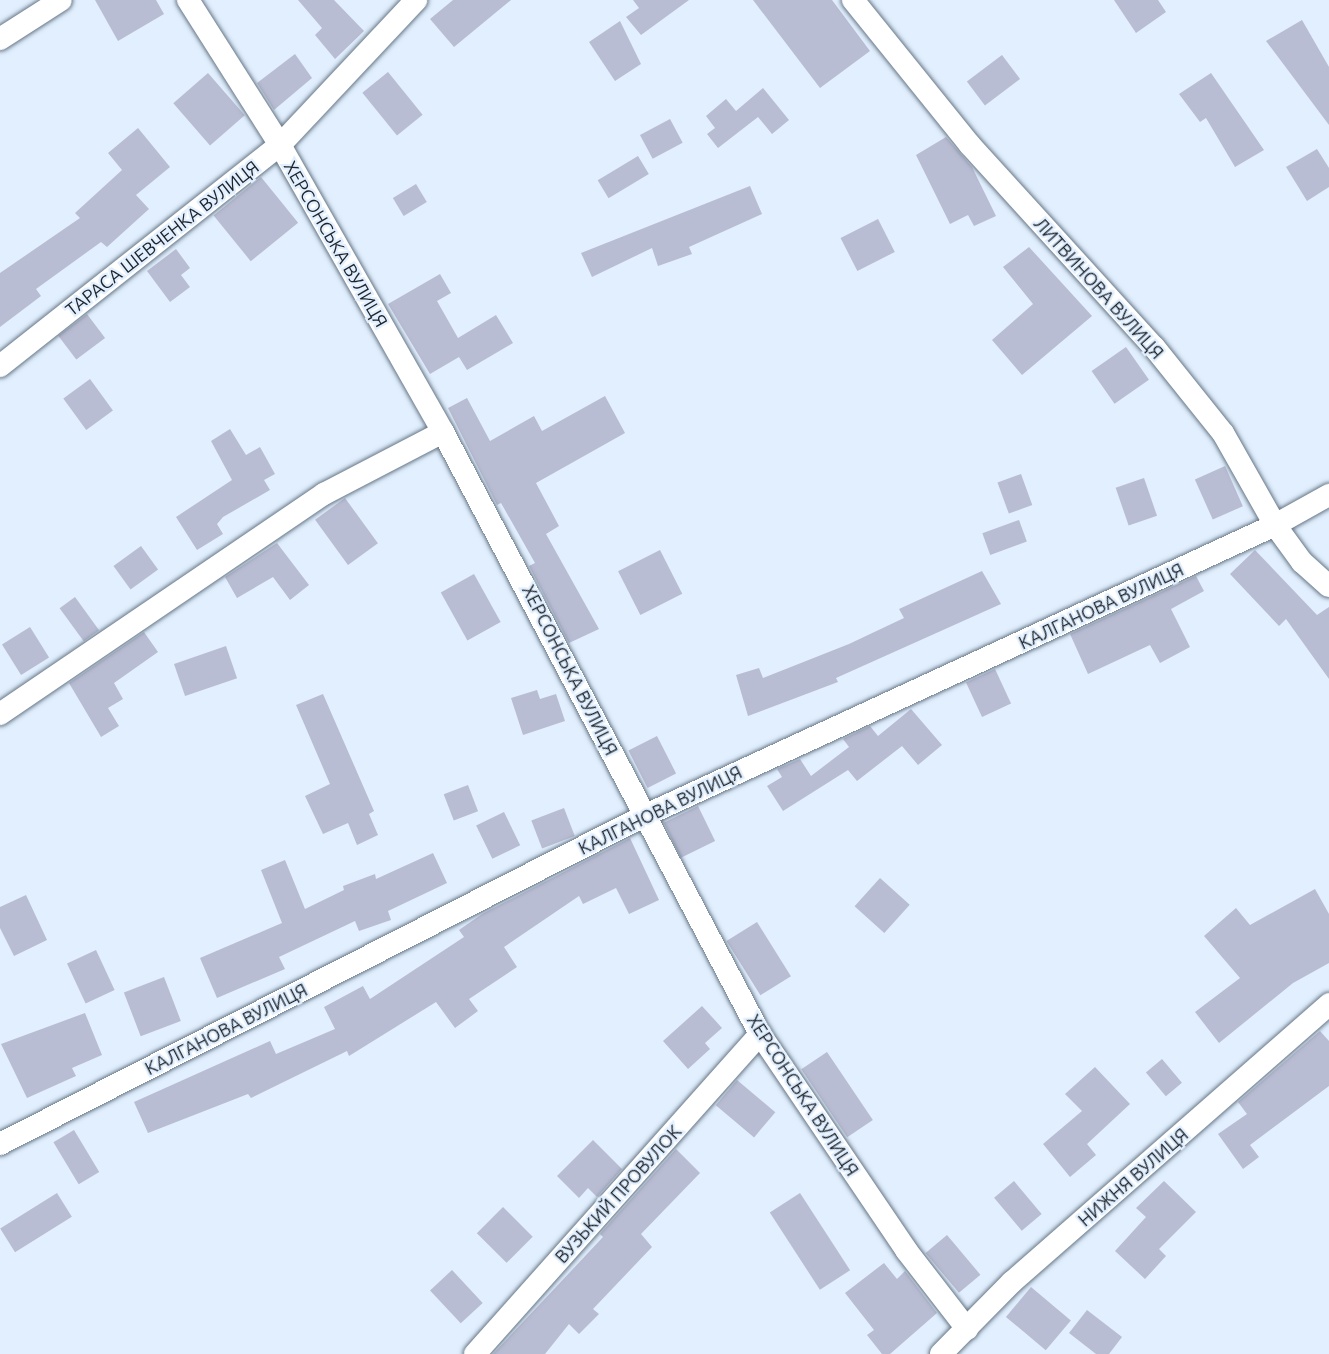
<!DOCTYPE html>
<html>
<head>
<meta charset="utf-8">
<style>
  body { margin:0 }
  #map { position:relative; width:1329px; height:1354px; overflow:hidden; background:#e1effe; font-family:Ubuntu,sans-serif }
  div>[style] { position:absolute }
  .building>* { inset:0; background:#b9bdd3; transform-origin:0 0 }
  .roads { filter:drop-shadow(0 0 2px #667686) drop-shadow(0 0 2px #667686) }
  .minor>* { height:22px; margin:-11px; padding:0 11px; transform-origin:11px; border-radius:11px; background:#fff }
  span { translate:-50% -50%; white-space:nowrap; text-align:center; line-height:1.15; -webkit-text-stroke:4.5px #e1effe; paint-order:stroke }
  .street-label { font-size:18px; color:#1c2229 }
</style>
</head>
<body>
<div id="map">
  <div class="building">
    <div style="clip-path:polygon(95px 0,156px 0,164px 14px,118px 41px)"></div>
    <div style="clip-path:polygon(298px 0,334px 0,364px 31px,335px 59px,315px 35px,322px 28px)"></div>
    <div style="clip-path:polygon(453px 0,511px 0,454px 47px,430px 19px)"></div>
    <div style="clip-path:polygon(633px 0,689px 0,641px 35px,626px 17px,639px 8px)"></div>
    <div style="clip-path:polygon(753px 0,832px 0,870px 51px,820px 88px)"></div>
    <div style="clip-path:polygon(1114px 0,1158px 0,1166px 12px,1136px 33px)"></div>
    <div style="clip-path:polygon(1302px 20px,1329px 67px,1329px 125px,1266px 41px)"></div>
    <div style="clip-path:polygon(620px 21px,641px 64px,615px 81px,589px 42px)"></div>
    <div style="clip-path:polygon(295px 54px,312px 78px,274px 110px,257px 83px)"></div>
    <div style="left:1002px;top:55px;width:30px;height:44px;rotate:53deg"></div>
    <div style="left:388px;top:72px;width:55px;height:33px;rotate:51deg"></div>
    <div style="left:208px;top:73px;width:56px;height:46px;rotate:49deg"></div>
    <div style="clip-path:polygon(1211px 73px,1264px 150px,1235px 167px,1206px 118px,1200px 122px,1179px 94px)"></div>
    <div style="clip-path:polygon(763px 88px,789px 120px,772px 134px,758px 117px,718px 148px,707px 134px,715px 128px,706px 116px,726px 99px,736px 111px)"></div>
    <div style="left:670px;top:119px;width:27px;height:34px;rotate:62deg"></div>
    <div style="clip-path:polygon(138px 128px,170px 167px,136px 195px,149px 209px,107px 247px,101px 242px,36px 289px,41px 296px,0 327px,0 273px,80px 218px,75px 213px,122px 170px,108px 153px)"></div>
    <div style="clip-path:polygon(946px 137px,972px 167px,996px 216px,974px 226px,968px 215px,950px 224px,916px 155px)"></div>
    <div style="clip-path:polygon(1317px 149px,1329px 168px,1329px 187px,1307px 201px,1286px 167px)"></div>
    <div style="left:638px;top:156px;width:21px;height:47px;rotate:59deg"></div>
    <div style="left:261px;top:177px;width:59px;height:61px;rotate:51deg"></div>
    <div style="left:416px;top:184px;width:21px;height:27px;rotate:59deg"></div>
    <div style="clip-path:polygon(750px 186px,762px 214px,689px 247px,692px 254px,658px 266px,652px 248px,592px 277px,581px 253px)"></div>
    <div style="left:878px;top:219px;width:37px;height:42px;rotate:63deg"></div>
    <div style="clip-path:polygon(1029px 247px,1092px 316px,1022px 375px,992px 340px,1033px 304px,1003px 267px)"></div>
    <div style="clip-path:polygon(176px 249px,190px 268px,181px 275px,190px 287px,170px 302px,147px 271px)"></div>
    <div style="clip-path:polygon(440px 274px,451px 293px,437px 301px,458px 338px,496px 315px,513px 343px,467px 370px,459px 357px,430px 374px,388px 304px)"></div>
    <div style="left:87px;top:314px;width:30px;height:36px;rotate:53deg"></div>
    <div style="left:1126px;top:347px;width:40px;height:42px;rotate:55deg"></div>
    <div style="left:90px;top:379px;width:39px;height:33px;rotate:54deg"></div>
    <div style="clip-path:polygon(605px 396px,625px 433px,536px 483px,559px 526px,546px 534px,599px 629px,569px 643px,529px 566px,535px 563px,501px 503px,497px 505px,448px 408px,467px 398px,490px 441px,534px 416px,542px 431px)"></div>
    <div style="clip-path:polygon(230px 429px,246px 455px,260px 447px,275px 474px,264px 480px,270px 490px,223px 517px,217px 524px,223px 534px,197px 550px,176px 517px,232px 480px,211px 441px)"></div>
    <div style="left:1225px;top:466px;width:44px;height:33px;rotate:66deg"></div>
    <div style="left:1021px;top:474px;width:33px;height:25px;rotate:70deg"></div>
    <div style="left:1144px;top:478px;width:40px;height:30px;rotate:71deg"></div>
    <div style="left:345px;top:498px;width:56px;height:37px;rotate:54deg"></div>
    <div style="left:1019px;top:520px;width:23px;height:39px;rotate:70deg"></div>
    <div style="clip-path:polygon(277px 543px,309px 585px,290px 600px,273px 577px,237px 598px,225px 577px)"></div>
    <div style="left:141px;top:546px;width:29px;height:34px;rotate:54deg"></div>
    <div style="left:660px;top:550px;width:49px;height:47px;rotate:63deg"></div>
    <div style="clip-path:polygon(1255px 550px,1317px 615px,1329px 607px,1329px 679px,1286px 619px,1279px 626px,1230px 574px)"></div>
    <div style="clip-path:polygon(982px 571px,1001px 604px,836px 678px,838px 682px,748px 716px,736px 675px,759px 668px,763px 678px,849px 644px,904px 618px,899px 609px)"></div>
    <div style="left:474px;top:574px;width:55px;height:38px;rotate:61deg"></div>
    <div style="clip-path:polygon(1196px 576px,1204px 591px,1171px 609px,1190px 647px,1160px 663px,1150px 645px,1088px 674px,1070px 634px)"></div>
    <div style="left:75px;top:597px;width:41px;height:19px;rotate:54deg"></div>
    <div style="left:30px;top:627px;width:36px;height:33px;rotate:58deg"></div>
    <div style="clip-path:polygon(144px 632px,158px 652px,114px 683px,123px 699px,108px 708px,119px 726px,101px 737px,69px 683px)"></div>
    <div style="left:226px;top:646px;width:34px;height:55px;rotate:71deg"></div>
    <div style="left:995px;top:669px;width:38px;height:32px;rotate:65deg"></div>
    <div style="clip-path:polygon(537px 690px,540px 699px,556px 694px,565px 721px,523px 735px,511px 698px)"></div>
    <div style="clip-path:polygon(323px 694px,374px 811px,369px 814px,378px 835px,357px 845px,348px 823px,323px 834px,305px 796px,330px 784px,296px 705px)"></div>
    <div style="clip-path:polygon(911px 709px,942px 745px,918px 765px,902px 746px,857px 781px,848px 770px,783px 811px,767px 786px,782px 777px,777px 769px,800px 759px,811px 776px,849px 747px,843px 739px,870px 726px,878px 736px)"></div>
    <div style="left:657px;top:736px;width:42px;height:32px;rotate:63deg"></div>
    <div style="left:468px;top:785px;width:28px;height:26px;rotate:69deg"></div>
    <div style="left:698px;top:806px;width:39px;height:38px;rotate:64deg"></div>
    <div style="left:564px;top:808px;width:30px;height:35px;rotate:69deg"></div>
    <div style="left:504px;top:812px;width:37px;height:31px;rotate:64deg"></div>
    <div style="clip-path:polygon(630px 838px,659px 900px,629px 914px,616px 888px,583px 904px,579px 896px,504px 947px,517px 967px,469px 999px,478px 1011px,455px 1028px,436px 1002px,349px 1056px,347px 1051px,251px 1098px,248px 1094px,148px 1133px,134px 1102px,270px 1041px,276px 1054px,335px 1029px,324px 1007px,363px 986px,370px 999px,464px 937px,459px 930px,482px 914px)"></div>
    <div style="clip-path:polygon(433px 853px,447px 883px,388px 911px,391px 920px,359px 931px,355px 921px,279px 957px,285px 969px,217px 998px,200px 958px,282px 923px,261px 870px,285px 860px,305px 909px,344px 890px,343px 886px,375px 874px,376px 879px)"></div>
    <div style="left:880px;top:878px;width:40px;height:38px;rotate:42deg"></div>
    <div style="clip-path:polygon(1315px 889px,1329px 914px,1329px 963px,1293px 983px,1219px 1043px,1195px 1012px,1240px 978px,1204px 936px,1236px 908px,1250px 925px)"></div>
    <div style="clip-path:polygon(26px 895px,47px 940px,14px 956px,0 928px,0 907px)"></div>
    <div style="left:757px;top:922px;width:64px;height:36px;rotate:58deg"></div>
    <div style="left:96px;top:950px;width:44px;height:32px;rotate:65deg"></div>
    <div style="left:164px;top:977px;width:47px;height:43px;rotate:69deg"></div>
    <div style="clip-path:polygon(702px 1006px,722px 1028px,705px 1043px,710px 1049px,688px 1069px,663px 1041px)"></div>
    <div style="clip-path:polygon(85px 1013px,102px 1055px,72px 1068px,76px 1076px,27px 1098px,1px 1044px)"></div>
    <div style="clip-path:polygon(1320px 1031px,1329px 1041px,1329px 1086px,1250px 1145px,1259px 1157px,1243px 1169px,1218px 1134px,1247px 1114px,1238px 1102px)"></div>
    <div style="left:827px;top:1052px;width:82px;height:31px;rotate:56deg"></div>
    <div style="left:1162px;top:1059px;width:31px;height:21px;rotate:50deg"></div>
    <div style="clip-path:polygon(1095px 1067px,1130px 1104px,1087px 1144px,1096px 1155px,1070px 1177px,1043px 1144px,1082px 1111px,1065px 1094px)"></div>
    <div style="left:737px;top:1080px;width:50px;height:33px;rotate:40deg"></div>
    <div style="left:74px;top:1130px;width:49px;height:24px;rotate:59deg"></div>
    <div style="clip-path:polygon(593px 1140px,622px 1169px,597px 1197px,588px 1188px,579px 1198px,557px 1176px)"></div>
    <div style="clip-path:polygon(676px 1149px,700px 1173px,641px 1234px,652px 1247px,593px 1309px,599px 1314px,579px 1334px,569px 1324px,545px 1354px,493px 1354px,603px 1237px,600px 1234px)"></div>
    <div style="left:1014px;top:1181px;width:43px;height:26px;rotate:50deg"></div>
    <div style="clip-path:polygon(1164px 1181px,1196px 1212px,1159px 1249px,1166px 1256px,1145px 1279px,1115px 1251px,1146px 1217px,1136px 1208px)"></div>
    <div style="left:57px;top:1193px;width:28px;height:67px;rotate:58deg"></div>
    <div style="left:800px;top:1193px;width:92px;height:36px;rotate:57deg"></div>
    <div style="left:503px;top:1207px;width:42px;height:37px;rotate:45deg"></div>
    <div style="left:947px;top:1235px;width:52px;height:28px;rotate:50deg"></div>
    <div style="clip-path:polygon(884px 1263px,897px 1279px,905px 1271px,937px 1313px,890px 1354px,882px 1354px,867px 1335px,874px 1330px,845px 1293px)"></div>
    <div style="left:452px;top:1270px;width:45px;height:30px;rotate:47deg"></div>
    <div style="left:1031px;top:1287px;width:52px;height:39px;rotate:40deg"></div>
    <div style="clip-path:polygon(1087px 1310px,1122px 1337px,1109px 1354px,1096px 1354px,1069px 1333px)"></div>
  </div>
  <div class="roads">
    <div class="minor">
      <div style="left:188px;top:0;width:172px;rotate:57.6deg"></div>
      <div style="left:280px;top:145px;width:330px;rotate:60.4deg"></div>
      <div style="left:443px;top:432px;width:680px;rotate:62.23deg"></div>
      <div style="left:760px;top:1034px;width:261px;rotate:55.9deg"></div>
      <div style="left:906px;top:1250px;width:100px;rotate:52.3deg"></div>
      <div style="left:853px;top:0;width:186px;rotate:51.1deg"></div>
      <div style="left:970px;top:145px;width:273px;rotate:47.7deg"></div>
      <div style="left:1154px;top:347px;width:110px;rotate:51.3deg"></div>
      <div style="left:1223px;top:433px;width:106px;rotate:60.5deg"></div>
      <div style="left:1275px;top:525px;width:46px;rotate:53.9deg"></div>
      <div style="left:1302px;top:562px;width:36px;rotate:42deg"></div>
      <div style="left:0;top:39px;width:72px;rotate:-32.6deg"></div>
      <div style="left:0;top:366px;width:357px;rotate:-38.3deg"></div>
      <div style="left:280px;top:145px;width:199px;rotate:-46.8deg"></div>
      <div style="left:0;top:714px;width:392px;rotate:-34.2deg"></div>
      <div style="left:324px;top:494px;width:134px;rotate:-27.5deg"></div>
      <div style="left:0;top:1144px;width:725px;rotate:-26.99deg"></div>
      <div style="left:646px;top:815px;width:693px;rotate:-24.75deg"></div>
      <div style="left:1275px;top:525px;width:62px;rotate:-29.1deg"></div>
      <div style="left:475px;top:1354px;width:429px;rotate:-48.3deg"></div>
      <div style="left:941px;top:1354px;width:101px;rotate:-45.4deg"></div>
      <div style="left:1012px;top:1282px;width:422px;rotate:-41.2deg"></div>
    </div>
  </div>
  <div class="street-label">
    <span style="left:162px;top:238px;rotate:-38deg">ТАРАСА ШЕВЧЕНКА ВУЛИЦЯ</span>
    <span style="left:336px;top:244px;rotate:60deg">ХЕРСОНСЬКА ВУЛИЦЯ</span>
    <span style="left:1099px;top:288px;rotate:48deg">ЛИТВИНОВА ВУЛИЦЯ</span>
    <span style="left:1101px;top:606px;rotate:-25deg">КАЛГАНОВА ВУЛИЦЯ</span>
    <span style="left:570px;top:670px;rotate:63deg">ХЕРСОНСЬКА ВУЛИЦЯ</span>
    <span style="left:660px;top:810px;rotate:-26deg">КАЛГАНОВА ВУЛИЦЯ</span>
    <span style="left:226px;top:1029px;rotate:-27deg">КАЛГАНОВА ВУЛИЦЯ</span>
    <span style="left:803px;top:1095px;rotate:57deg">ХЕРСОНСЬКА ВУЛИЦЯ</span>
    <span style="left:1133px;top:1177px;rotate:-41deg">НИЖНЯ ВУЛИЦЯ</span>
    <span style="left:618px;top:1194px;rotate:-48deg">ВУЗЬКИЙ ПРОВУЛОК</span>
  </div>
</div>
</body>
</html>
